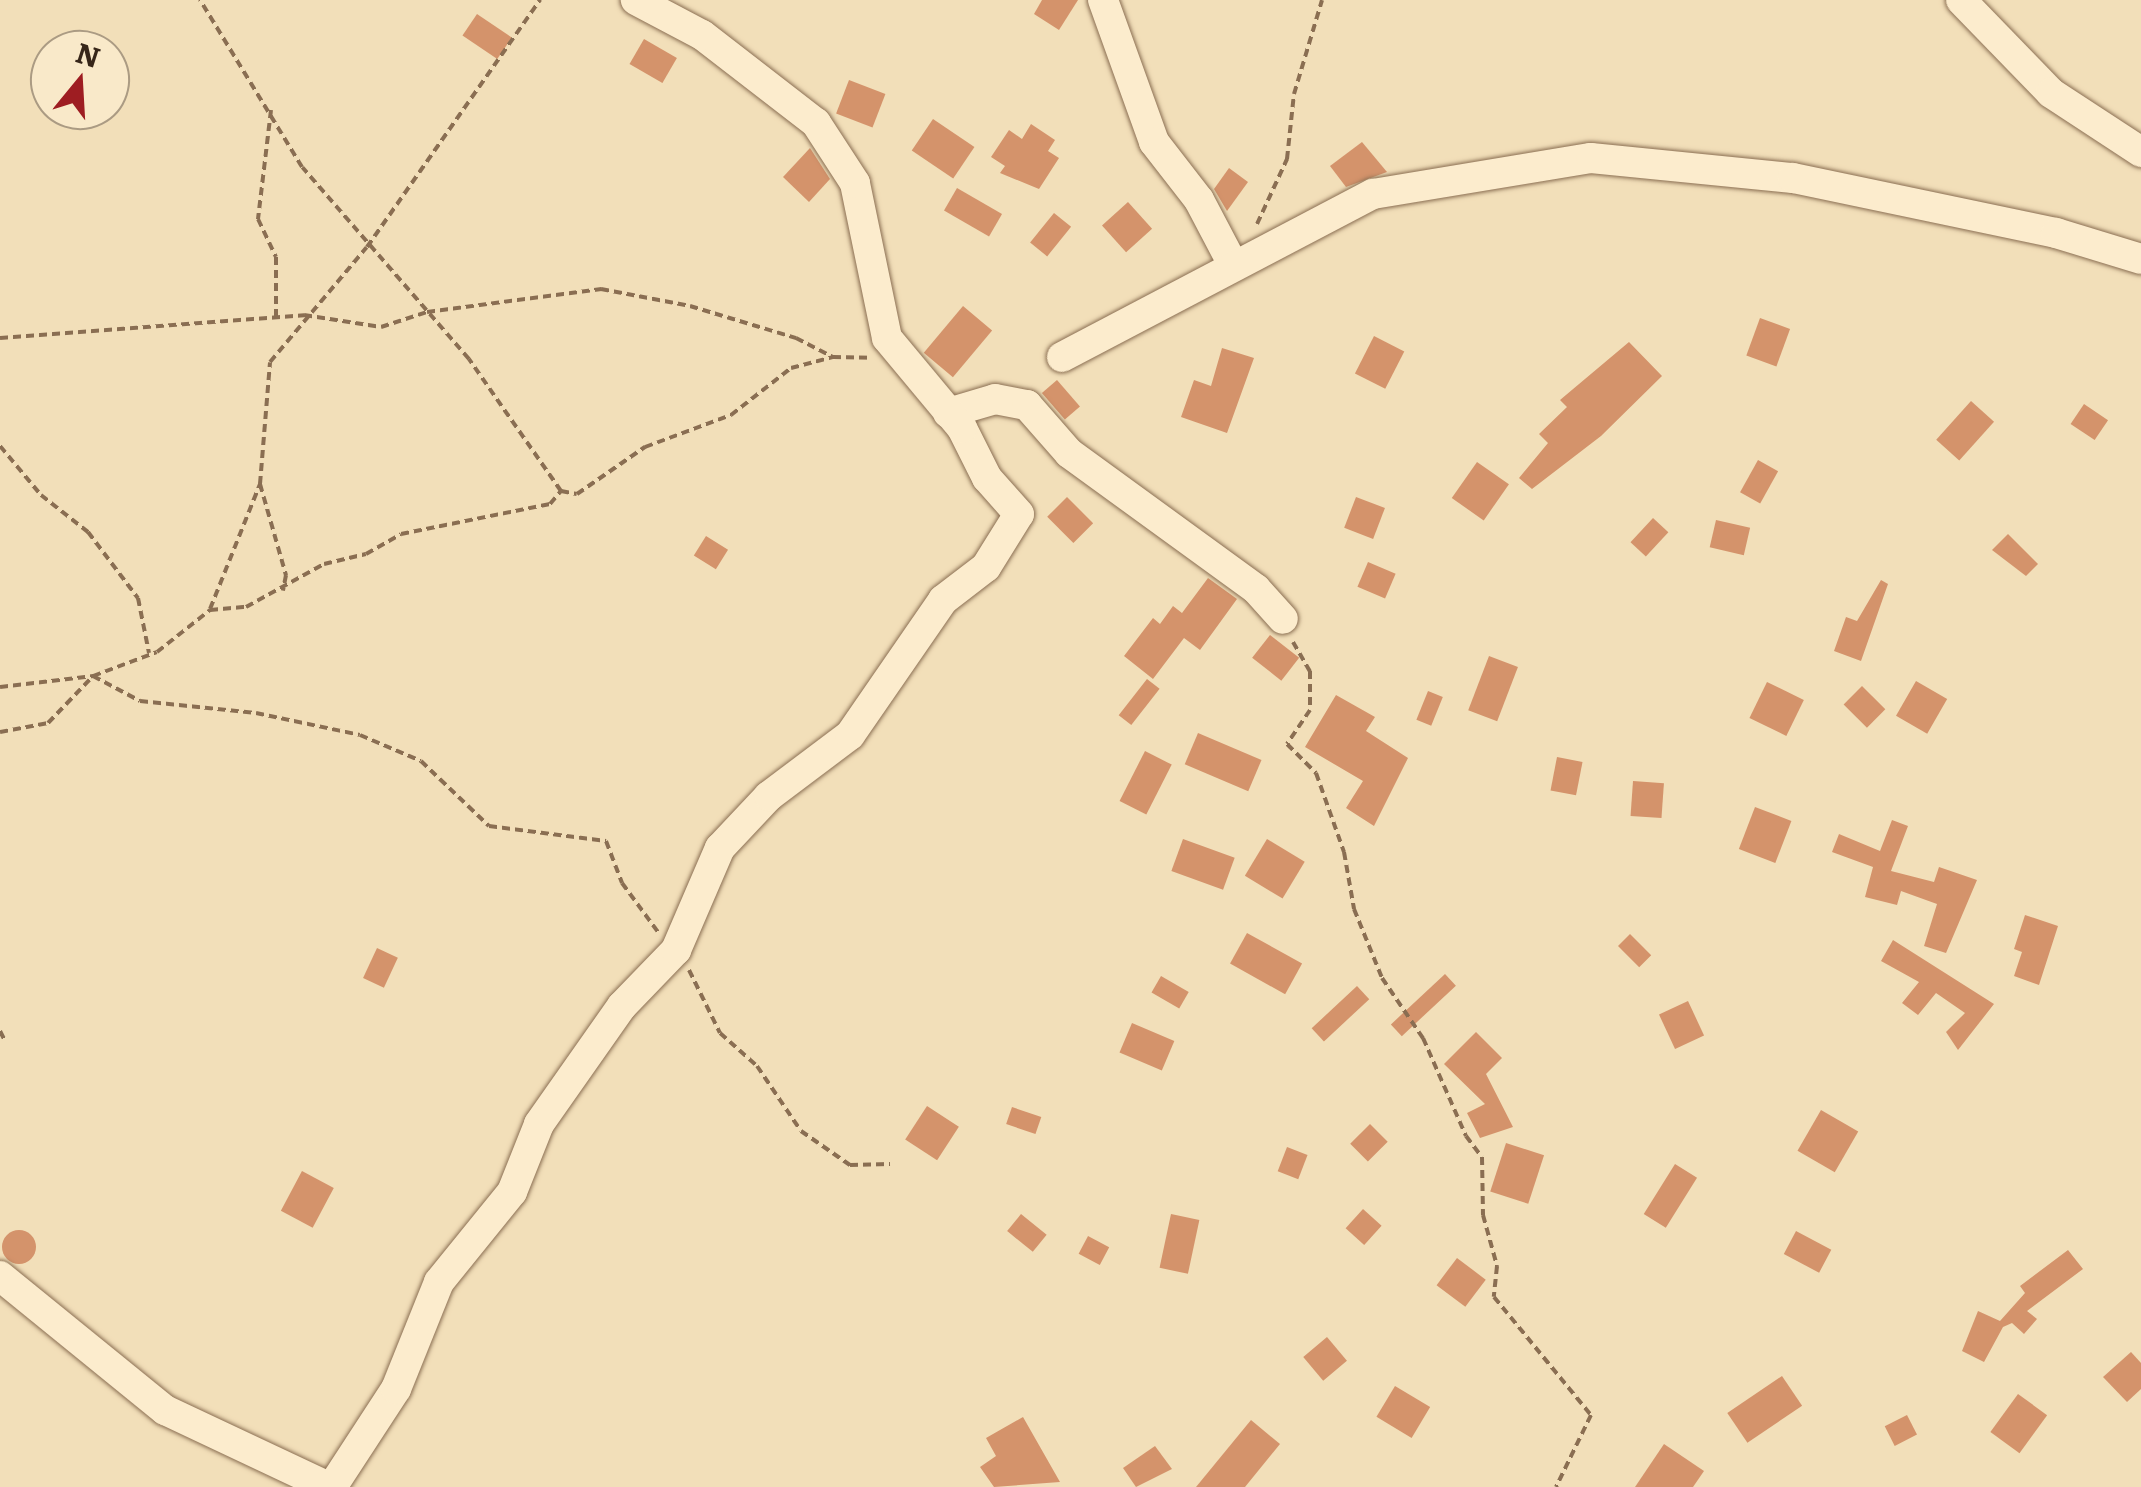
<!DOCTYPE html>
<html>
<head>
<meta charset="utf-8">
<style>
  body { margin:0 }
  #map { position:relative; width:2141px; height:1487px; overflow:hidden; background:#f2dfb9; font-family:Literata,serif }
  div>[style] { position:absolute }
  .building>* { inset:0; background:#d4936b; transform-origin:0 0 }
  .round { border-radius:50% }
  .path>* { height:4px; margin-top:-2px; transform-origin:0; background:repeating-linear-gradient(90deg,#8a6e52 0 8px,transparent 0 13px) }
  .roads { filter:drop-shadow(0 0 2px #8a6e52) drop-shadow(0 0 2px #8a6e52) }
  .minor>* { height:30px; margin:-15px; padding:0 15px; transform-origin:15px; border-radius:15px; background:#fceccd }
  span { translate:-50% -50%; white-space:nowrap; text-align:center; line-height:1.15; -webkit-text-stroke:8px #f9e9c9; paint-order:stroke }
  .north { position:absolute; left:30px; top:30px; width:100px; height:100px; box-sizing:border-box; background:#f9e9c9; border:2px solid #ab9b83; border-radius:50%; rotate:18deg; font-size:28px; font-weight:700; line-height:40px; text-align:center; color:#372619 }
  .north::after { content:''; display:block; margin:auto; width:35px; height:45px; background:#9e1d22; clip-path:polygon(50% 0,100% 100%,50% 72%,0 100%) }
</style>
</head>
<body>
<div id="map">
  <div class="building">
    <div style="clip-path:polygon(1042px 0,1078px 0,1059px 30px,1034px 14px)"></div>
    <div style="left:477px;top:14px;width:42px;height:26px;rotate:34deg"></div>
    <div style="left:644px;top:39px;width:38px;height:29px;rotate:30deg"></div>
    <div style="left:849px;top:80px;width:39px;height:36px;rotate:21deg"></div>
    <div style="left:933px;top:119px;width:50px;height:38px;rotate:34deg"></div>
    <div style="clip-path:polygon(1031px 124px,1055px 140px,1048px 151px,1059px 158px,1039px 189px,1000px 173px,1005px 166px,991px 157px,1009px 130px,1022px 139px)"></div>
    <div style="clip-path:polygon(1362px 142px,1387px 172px,1346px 187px,1330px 166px)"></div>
    <div style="clip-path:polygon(810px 148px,830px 179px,809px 202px,783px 177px)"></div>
    <div style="clip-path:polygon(1229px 168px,1248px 182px,1227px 211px,1214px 189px)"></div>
    <div style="left:957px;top:188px;width:52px;height:26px;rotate:30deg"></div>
    <div style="left:1128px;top:202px;width:36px;height:35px;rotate:48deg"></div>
    <div style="left:1054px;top:213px;width:22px;height:38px;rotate:39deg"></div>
    <div style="left:963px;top:306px;width:38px;height:61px;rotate:40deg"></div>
    <div style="left:1760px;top:318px;width:32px;height:40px;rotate:20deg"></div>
    <div style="left:1374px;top:336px;width:34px;height:42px;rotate:27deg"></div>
    <div style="clip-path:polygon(1629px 342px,1662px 376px,1601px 436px,1532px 489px,1519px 478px,1548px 443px,1539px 434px,1567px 407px,1560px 400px)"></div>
    <div style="clip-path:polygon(1222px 348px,1254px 358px,1227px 433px,1181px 417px,1194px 380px,1211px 386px)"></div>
    <div style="left:1057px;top:380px;width:35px;height:20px;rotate:49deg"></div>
    <div style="left:1971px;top:401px;width:31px;height:52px;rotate:42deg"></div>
    <div style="left:2084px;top:404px;width:29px;height:24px;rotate:34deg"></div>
    <div style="left:1758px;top:460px;width:23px;height:37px;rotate:29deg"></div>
    <div style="left:1477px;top:462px;width:39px;height:44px;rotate:35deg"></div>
    <div style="left:1067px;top:497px;width:37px;height:28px;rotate:45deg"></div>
    <div style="left:1356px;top:497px;width:31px;height:33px;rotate:21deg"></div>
    <div style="left:1653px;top:518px;width:21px;height:33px;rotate:43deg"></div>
    <div style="left:1716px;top:520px;width:35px;height:28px;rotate:13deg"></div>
    <div style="clip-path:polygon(2008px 534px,2038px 564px,2026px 576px,1992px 550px)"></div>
    <div style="left:706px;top:536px;width:26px;height:23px;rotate:32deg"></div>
    <div style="left:1368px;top:562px;width:30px;height:27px;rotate:23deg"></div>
    <div style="clip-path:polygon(1208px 578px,1237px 599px,1200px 650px,1184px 638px,1153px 679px,1124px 656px,1153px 618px,1160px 624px,1173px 606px,1182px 613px)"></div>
    <div style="clip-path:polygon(1881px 580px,1888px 584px,1861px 661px,1834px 651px,1846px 617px,1857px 621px)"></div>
    <div style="left:1270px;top:635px;width:37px;height:29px;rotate:38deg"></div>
    <div style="left:1489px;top:656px;width:31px;height:58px;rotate:21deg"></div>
    <div style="left:1147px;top:679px;width:16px;height:46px;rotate:38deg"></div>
    <div style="left:1916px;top:681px;width:36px;height:40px;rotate:30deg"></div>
    <div style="left:1767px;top:682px;width:41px;height:40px;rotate:26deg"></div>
    <div style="left:1862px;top:686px;width:33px;height:26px;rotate:45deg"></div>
    <div style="left:1428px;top:691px;width:16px;height:31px;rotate:22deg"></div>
    <div style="clip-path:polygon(1336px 695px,1375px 717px,1366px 731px,1408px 758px,1374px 826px,1346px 808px,1363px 781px,1305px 747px)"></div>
    <div style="left:1198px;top:733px;width:69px;height:34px;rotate:23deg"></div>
    <div style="left:1145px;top:751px;width:30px;height:56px;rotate:27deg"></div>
    <div style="left:1557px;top:757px;width:26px;height:34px;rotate:11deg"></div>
    <div style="left:1633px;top:781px;width:31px;height:35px;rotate:4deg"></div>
    <div style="left:1755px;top:807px;width:39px;height:45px;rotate:21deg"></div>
    <div style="clip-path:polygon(1892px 820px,1908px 826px,1891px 871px,1934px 882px,1939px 867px,1977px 880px,1946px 953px,1924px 946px,1937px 904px,1901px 891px,1897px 905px,1865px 897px,1873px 867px,1832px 852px,1839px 834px,1880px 851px)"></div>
    <div style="left:1183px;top:839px;width:55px;height:34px;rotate:20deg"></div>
    <div style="left:1267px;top:839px;width:44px;height:43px;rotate:31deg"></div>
    <div style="clip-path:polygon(2025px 915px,2058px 926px,2039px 985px,2014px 976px,2022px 952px,2014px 949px)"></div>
    <div style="left:1247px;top:933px;width:63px;height:35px;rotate:29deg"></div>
    <div style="left:1630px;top:934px;width:30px;height:17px;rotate:45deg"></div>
    <div style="clip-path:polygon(1893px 940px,1994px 1004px,1958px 1050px,1946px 1032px,1965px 1013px,1936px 993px,1918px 1015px,1902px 1003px,1919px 982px,1881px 961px)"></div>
    <div style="left:377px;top:948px;width:23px;height:33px;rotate:25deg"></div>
    <div style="left:1445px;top:974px;width:16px;height:74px;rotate:47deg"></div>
    <div style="left:1161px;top:976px;width:32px;height:19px;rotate:30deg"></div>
    <div style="left:1357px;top:986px;width:18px;height:62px;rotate:47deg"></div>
    <div style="left:1688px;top:1001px;width:38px;height:32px;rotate:65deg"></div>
    <div style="left:1132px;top:1023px;width:46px;height:32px;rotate:23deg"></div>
    <div style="clip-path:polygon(1476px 1032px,1502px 1058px,1486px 1074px,1513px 1127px,1480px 1138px,1467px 1113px,1485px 1104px,1444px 1064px)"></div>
    <div style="left:927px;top:1106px;width:38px;height:40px;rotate:33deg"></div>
    <div style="left:1012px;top:1107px;width:31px;height:18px;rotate:19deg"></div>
    <div style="left:1821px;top:1110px;width:43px;height:47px;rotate:30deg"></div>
    <div style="left:1370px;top:1124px;width:25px;height:28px;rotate:45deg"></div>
    <div style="left:1506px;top:1143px;width:40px;height:51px;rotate:18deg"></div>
    <div style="left:1287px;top:1147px;width:22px;height:26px;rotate:21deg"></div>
    <div style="left:1675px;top:1164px;width:26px;height:59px;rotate:32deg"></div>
    <div style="left:302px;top:1171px;width:36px;height:45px;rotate:28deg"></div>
    <div style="left:1363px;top:1209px;width:25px;height:26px;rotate:42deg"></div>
    <div style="left:1021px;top:1214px;width:33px;height:22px;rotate:39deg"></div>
    <div style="left:1171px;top:1214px;width:29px;height:55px;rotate:12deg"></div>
    <div class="round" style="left:2px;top:1230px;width:34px;height:34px"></div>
    <div style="left:1796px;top:1231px;width:40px;height:26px;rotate:28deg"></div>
    <div style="left:1088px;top:1236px;width:24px;height:20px;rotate:28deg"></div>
    <div style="clip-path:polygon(2068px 1250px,2083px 1269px,2027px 1311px,2037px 1319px,2024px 1334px,2012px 1323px,2003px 1327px,1984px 1362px,1962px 1351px,1978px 1311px,2000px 1321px,2025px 1293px,2020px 1286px)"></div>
    <div style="left:1457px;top:1258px;width:36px;height:34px;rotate:37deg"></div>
    <div style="left:1327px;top:1337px;width:31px;height:31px;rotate:50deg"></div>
    <div style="clip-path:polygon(2131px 1352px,2141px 1363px,2141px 1389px,2127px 1402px,2103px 1377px)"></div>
    <div style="left:1782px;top:1376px;width:36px;height:66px;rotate:56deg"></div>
    <div style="left:1395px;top:1386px;width:41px;height:36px;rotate:31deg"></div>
    <div style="left:2018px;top:1394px;width:36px;height:47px;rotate:36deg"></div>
    <div style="left:1907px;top:1415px;width:22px;height:25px;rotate:63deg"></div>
    <div style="clip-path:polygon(1023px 1417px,1060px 1482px,994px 1487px,980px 1467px,996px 1456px,986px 1438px)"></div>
    <div style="clip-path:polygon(1251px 1420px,1280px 1444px,1245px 1487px,1196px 1487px)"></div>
    <div style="clip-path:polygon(1664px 1444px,1704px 1471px,1693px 1487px,1635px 1487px)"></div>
    <div style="clip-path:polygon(1155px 1446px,1172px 1469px,1136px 1487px,1123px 1468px)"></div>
  </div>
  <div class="path">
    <div style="left:271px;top:110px;width:110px;rotate:96.8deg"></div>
    <div style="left:258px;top:219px;width:42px;rotate:64.7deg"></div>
    <div style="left:276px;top:257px;width:63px;rotate:90deg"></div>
    <div style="left:1257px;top:224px;width:72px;rotate:-65.2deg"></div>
    <div style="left:1287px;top:159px;width:65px;rotate:-83.9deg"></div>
    <div style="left:1294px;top:94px;width:98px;rotate:-73.4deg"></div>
    <div style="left:0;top:338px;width:305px;rotate:-4.3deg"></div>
    <div style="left:304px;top:315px;width:78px;rotate:8.9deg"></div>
    <div style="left:381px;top:327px;width:48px;rotate:-18.1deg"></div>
    <div style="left:427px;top:312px;width:176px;rotate:-7.5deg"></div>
    <div style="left:601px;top:289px;width:91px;rotate:10.8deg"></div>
    <div style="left:690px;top:306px;width:111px;rotate:16.8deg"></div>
    <div style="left:796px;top:338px;width:42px;rotate:27.2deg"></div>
    <div style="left:833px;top:357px;width:39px;rotate:1deg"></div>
    <div style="left:0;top:446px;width:64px;rotate:50.1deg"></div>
    <div style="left:41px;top:495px;width:60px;rotate:38.2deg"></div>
    <div style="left:88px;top:532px;width:83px;rotate:52.9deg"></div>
    <div style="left:138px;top:598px;width:56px;rotate:78.7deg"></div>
    <div style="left:260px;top:484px;width:95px;rotate:74.1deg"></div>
    <div style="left:286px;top:575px;width:16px;rotate:101deg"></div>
    <div style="left:561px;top:491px;width:16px;rotate:11deg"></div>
    <div style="left:577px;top:494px;width:83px;rotate:-34.7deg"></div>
    <div style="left:645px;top:447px;width:92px;rotate:-20.4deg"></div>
    <div style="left:731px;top:415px;width:76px;rotate:-38.1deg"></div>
    <div style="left:791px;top:368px;width:43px;rotate:-14.7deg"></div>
    <div style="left:210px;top:609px;width:135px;rotate:-68.2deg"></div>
    <div style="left:260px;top:484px;width:122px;rotate:-85.3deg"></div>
    <div style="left:270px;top:362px;width:150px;rotate:-49.9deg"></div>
    <div style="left:367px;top:247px;width:302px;rotate:-55deg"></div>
    <div style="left:1293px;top:642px;width:34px;rotate:60deg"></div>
    <div style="left:1310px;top:671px;width:39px;rotate:90deg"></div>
    <div style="left:1310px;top:710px;width:41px;rotate:124.1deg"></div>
    <div style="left:1287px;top:744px;width:41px;rotate:45deg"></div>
    <div style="left:1316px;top:773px;width:84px;rotate:70.5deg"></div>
    <div style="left:1344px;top:852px;width:58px;rotate:80deg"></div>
    <div style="left:1354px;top:909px;width:74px;rotate:67.9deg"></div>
    <div style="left:1382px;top:978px;width:73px;rotate:55.7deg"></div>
    <div style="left:1423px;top:1038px;width:107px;rotate:66.3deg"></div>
    <div style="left:1466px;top:1136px;width:26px;rotate:53deg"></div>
    <div style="left:1482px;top:1157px;width:58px;rotate:89deg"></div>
    <div style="left:1483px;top:1215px;width:53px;rotate:74.6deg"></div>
    <div style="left:1497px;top:1266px;width:31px;rotate:96deg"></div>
    <div style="left:1494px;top:1297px;width:153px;rotate:50.6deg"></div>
    <div style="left:1591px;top:1415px;width:80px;rotate:115.9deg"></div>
    <div style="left:0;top:687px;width:94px;rotate:-6.7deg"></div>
    <div style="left:93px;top:676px;width:53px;rotate:28deg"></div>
    <div style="left:140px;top:701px;width:117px;rotate:5.9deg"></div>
    <div style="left:256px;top:713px;width:106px;rotate:11.9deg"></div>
    <div style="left:360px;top:735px;width:66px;rotate:23.1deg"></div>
    <div style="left:421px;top:761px;width:94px;rotate:43.7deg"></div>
    <div style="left:489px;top:826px;width:118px;rotate:7.3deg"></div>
    <div style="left:606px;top:841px;width:45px;rotate:69.1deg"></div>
    <div style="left:622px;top:883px;width:61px;rotate:53.7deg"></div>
    <div style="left:0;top:732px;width:49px;rotate:-10.6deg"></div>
    <div style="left:48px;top:723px;width:65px;rotate:-46.2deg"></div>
    <div style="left:93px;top:676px;width:68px;rotate:-20.6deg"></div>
    <div style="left:157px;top:652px;width:68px;rotate:-38.4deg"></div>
    <div style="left:210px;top:610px;width:36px;rotate:-5deg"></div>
    <div style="left:246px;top:607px;width:89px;rotate:-28.9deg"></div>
    <div style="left:324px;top:564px;width:43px;rotate:-13.4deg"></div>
    <div style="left:366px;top:554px;width:40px;rotate:-29.7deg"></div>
    <div style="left:401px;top:534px;width:152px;rotate:-11.4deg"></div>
    <div style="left:550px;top:504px;width:17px;rotate:-50deg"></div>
    <div style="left:561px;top:491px;width:161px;rotate:-124.9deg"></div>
    <div style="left:469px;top:359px;width:254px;rotate:-131deg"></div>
    <div style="left:302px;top:167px;width:196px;rotate:-121.4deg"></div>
    <div style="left:689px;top:970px;width:70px;rotate:63.8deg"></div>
    <div style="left:720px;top:1033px;width:50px;rotate:41.7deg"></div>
    <div style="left:757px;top:1066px;width:78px;rotate:55.9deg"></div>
    <div style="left:801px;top:1131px;width:60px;rotate:34.8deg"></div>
    <div style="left:850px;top:1165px;width:40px;rotate:-1.4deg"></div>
    <div style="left:0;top:1031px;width:9px;rotate:63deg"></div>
  </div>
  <div class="roads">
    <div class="minor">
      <div style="left:1103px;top:0;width:151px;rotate:70.2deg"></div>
      <div style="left:1154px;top:142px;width:73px;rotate:52.2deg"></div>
      <div style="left:1199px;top:200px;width:67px;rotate:62.3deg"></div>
      <div style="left:1961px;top:0;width:129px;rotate:45.9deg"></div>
      <div style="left:2051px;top:93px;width:108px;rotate:33.2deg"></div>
      <div style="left:1062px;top:357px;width:351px;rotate:-27.7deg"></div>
      <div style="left:1373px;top:194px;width:221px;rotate:-9.4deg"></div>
      <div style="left:1591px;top:158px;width:203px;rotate:5.7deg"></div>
      <div style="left:1793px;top:178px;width:269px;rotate:11.8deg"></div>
      <div style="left:2056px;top:233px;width:89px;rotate:17deg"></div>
      <div style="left:948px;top:413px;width:49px;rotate:-16.6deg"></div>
      <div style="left:995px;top:399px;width:33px;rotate:11deg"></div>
      <div style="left:1027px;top:405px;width:64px;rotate:48.8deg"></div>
      <div style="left:1069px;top:453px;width:231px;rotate:36deg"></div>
      <div style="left:1256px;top:589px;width:40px;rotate:48deg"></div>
      <div style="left:0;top:1276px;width:213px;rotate:39.1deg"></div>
      <div style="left:165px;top:1410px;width:181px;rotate:25.2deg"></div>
      <div style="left:332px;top:1487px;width:117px;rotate:-56.9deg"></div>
      <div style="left:396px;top:1389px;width:115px;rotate:-68.1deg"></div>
      <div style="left:439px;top:1282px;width:116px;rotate:-51deg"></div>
      <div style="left:512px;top:1192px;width:73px;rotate:-68.3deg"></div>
      <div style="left:539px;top:1124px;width:144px;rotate:-54.9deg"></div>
      <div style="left:622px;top:1006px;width:78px;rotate:-46deg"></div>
      <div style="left:676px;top:950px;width:111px;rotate:-66.7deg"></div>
      <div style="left:720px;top:848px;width:71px;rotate:-46.7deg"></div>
      <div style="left:769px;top:796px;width:101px;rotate:-37deg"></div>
      <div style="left:850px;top:735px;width:164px;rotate:-55.4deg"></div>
      <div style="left:943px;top:600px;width:54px;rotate:-37.5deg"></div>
      <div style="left:986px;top:567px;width:62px;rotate:-58.1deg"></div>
      <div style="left:1019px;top:514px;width:48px;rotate:-131.6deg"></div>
      <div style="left:987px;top:478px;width:56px;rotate:-116.6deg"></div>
      <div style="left:962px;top:428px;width:117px;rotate:-129.8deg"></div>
      <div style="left:887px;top:338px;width:158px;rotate:-101.7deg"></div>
      <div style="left:855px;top:183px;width:72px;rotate:-123deg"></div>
      <div style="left:816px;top:123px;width:144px;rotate:-142.3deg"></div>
      <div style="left:702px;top:35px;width:75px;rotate:-152.1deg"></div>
    </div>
  </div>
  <div class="north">N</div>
</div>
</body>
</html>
